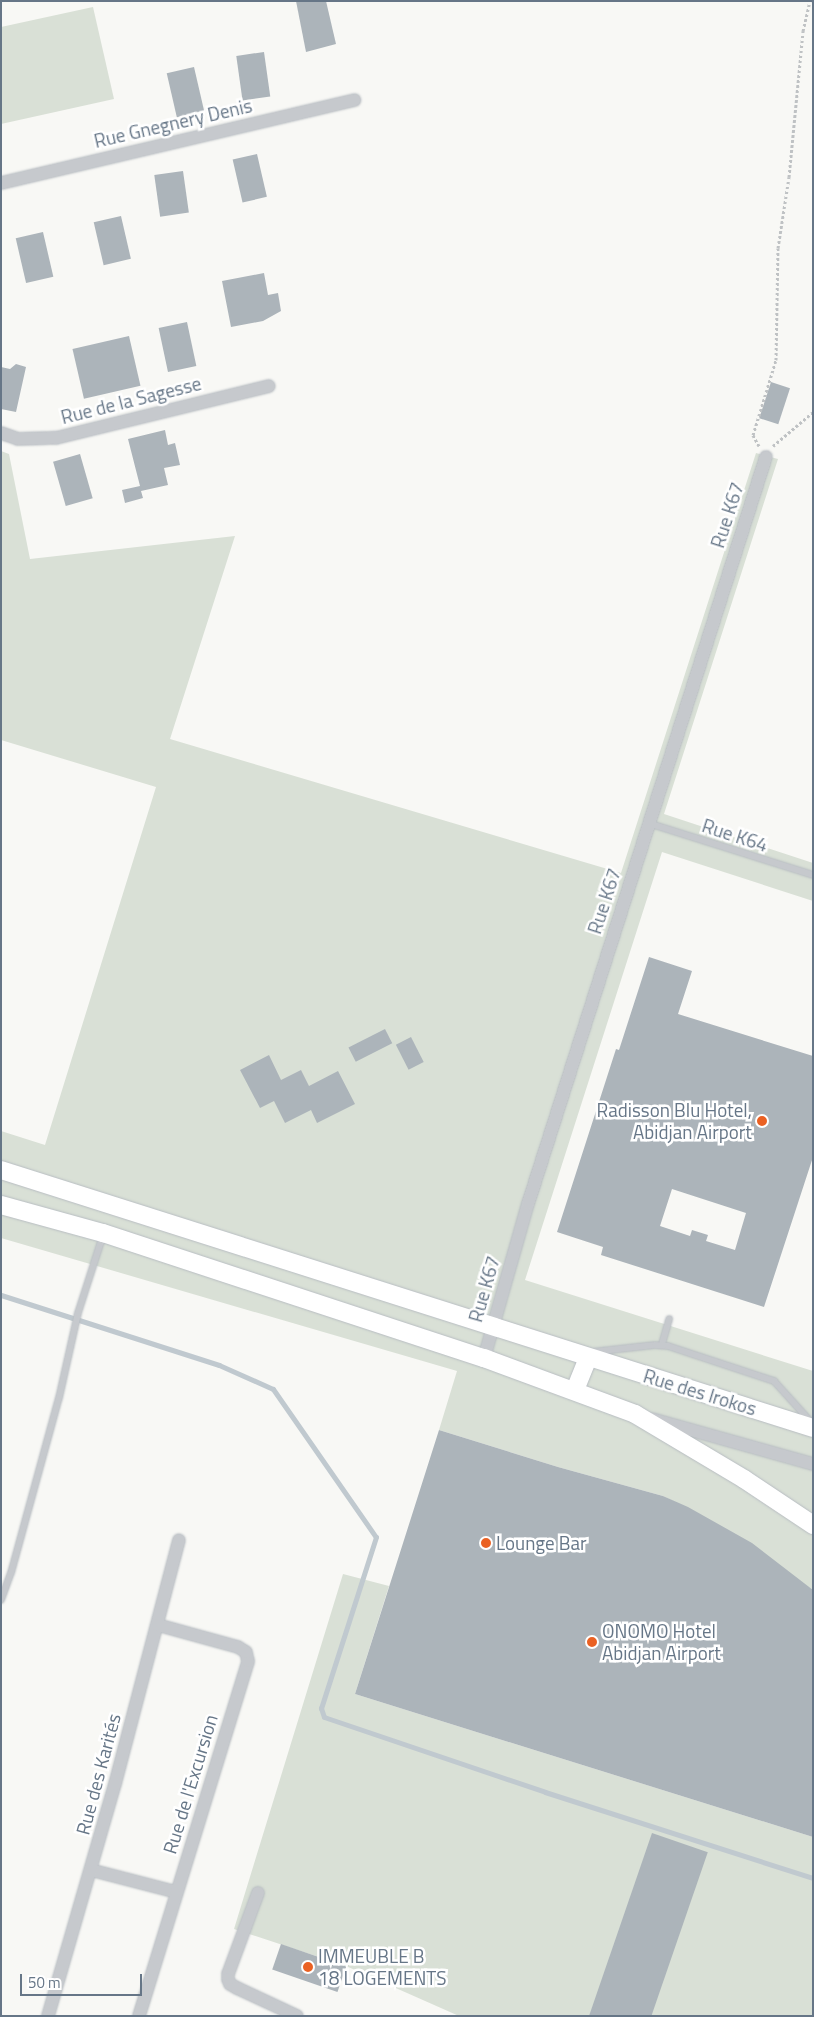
<!DOCTYPE html>
<html>
<head>
<meta charset="utf-8">
<style>
  body { margin:0 }
  #map { position:relative; width:814px; height:2017px; overflow:hidden; background:#f8f8f5; font-family:"Titillium Web",sans-serif }
  div>[style] { position:absolute }
  .green>* { inset:0; background:#d9e0d6 }
  .stream>* { height:5px; margin:-2.5px; padding:0 2.5px; transform-origin:2.5px; border-radius:2.5px; background:#c0c9cf }
  .building>* { inset:0; background:#acb4ba; transform-origin:0 0 }
  .path>* { height:3px; margin-top:-1.5px; transform-origin:0; background:repeating-linear-gradient(90deg,#bfc2c4 0 2.5px,transparent 0 5px) }
  .roads { filter:drop-shadow(0 0 1px #b8bdc2) drop-shadow(0 0 1px #b8bdc2) }
  .service>* { height:6px; margin:-3px; padding:0 3px; transform-origin:3px; border-radius:3px; background:#c6c9cd }
  .minor>* { height:12px; margin:-6px; padding:0 6px; transform-origin:6px; border-radius:6px; background:#c6c9cd }
  .secondary>* { height:18px; margin:-9px; padding:0 9px; transform-origin:9px; border-radius:9px; background:#fff }
  .dots>* { width:14px; height:14px; translate:-50% -50%; box-sizing:border-box; border:2px solid #fff; border-radius:50% }
  span { translate:-50% -50%; white-space:nowrap; text-align:center; line-height:1.15; -webkit-text-stroke:5px #fff; paint-order:stroke }
  .street-label { font-size:19px; color:#667687 }
  .poi-label { font-size:19px; color:#667687 }
  .right { translate:-100% -50%; text-align:right }
  .left { translate:0 -50%; text-align:left }
  .frame { position:absolute; inset:0; border:2px solid #667687; pointer-events:none }
  .scale { position:absolute; left:20px; top:1974px; width:122px; height:22px; box-sizing:border-box; border:2px solid #667687; border-top:0; padding-left:6px; font-size:15px; line-height:18px; white-space:nowrap; color:#667687; -webkit-text-stroke:4px #fff; paint-order:stroke }
</style>
</head>
<body>
<div id="map">
  <div class="green">
    <div style="clip-path:polygon(93px 7px,114px 99px,1px 124px,1px 27px)"></div>
    <div style="clip-path:polygon(1px 451px,9px 454px,30px 559px,235px 536px,170px 739px,621px 873px,756px 453px,778px 459px,664px 814px,813px 863px,813px 901px,662px 852px,525px 1280px,813px 1371px,813px 1590px,681px 1505px,663px 1496px,558px 1467px,439px 1430px,457px 1371px,1px 1238px,1px 1131px,45px 1145px,156px 787px,1px 740px)"></div>
    <div style="clip-path:polygon(343px 1574px,389px 1586px,355px 1694px,813px 1837px,813px 2016px,459px 2016px,346px 1966px,234px 1929px)"></div>
  </div>
  <div class="stream">
    <div style="left:1px;top:1295px;width:229px;rotate:17.8deg"></div>
    <div style="left:219px;top:1365px;width:59px;rotate:24deg"></div>
    <div style="left:273px;top:1389px;width:180px;rotate:55.2deg"></div>
    <div style="left:376px;top:1537px;width:180px;rotate:107.8deg"></div>
    <div style="left:321px;top:1708px;width:9px;rotate:72deg"></div>
    <div style="left:324px;top:1717px;width:233px;rotate:18.7deg"></div>
    <div style="left:545px;top:1792px;width:281px;rotate:17.8deg"></div>
  </div>
  <div class="building">
    <div style="clip-path:polygon(296px 1px,326px 1px,336px 44px,306px 52px)"></div>
    <div style="left:264px;top:52px;width:45px;height:28px;rotate:82deg"></div>
    <div style="left:194px;top:67px;width:45px;height:28px;rotate:77deg"></div>
    <div style="left:257px;top:154px;width:44px;height:25px;rotate:77deg"></div>
    <div style="left:183px;top:171px;width:42px;height:29px;rotate:82deg"></div>
    <div style="left:121px;top:216px;width:44px;height:28px;rotate:77deg"></div>
    <div style="left:43px;top:232px;width:46px;height:28px;rotate:77deg"></div>
    <div style="clip-path:polygon(264px 273px,268px 295px,278px 293px,281px 311px,263px 321px,231px 327px,222px 281px)"></div>
    <div style="left:187px;top:322px;width:45px;height:29px;rotate:78deg"></div>
    <div style="left:129px;top:336px;width:51px;height:58px;rotate:77deg"></div>
    <div style="clip-path:polygon(16px 364px,26px 367px,16px 412px,1px 409px,1px 367px,10px 369px)"></div>
    <div style="left:771px;top:382px;width:20px;height:38px;rotate:18deg"></div>
    <div style="clip-path:polygon(165px 430px,168px 445px,175px 443px,180px 465px,164px 468px,168px 485px,141px 491px,143px 498px,125px 503px,122px 490px,140px 486px,128px 439px)"></div>
    <div style="left:80px;top:454px;width:46px;height:28px;rotate:74deg"></div>
    <div style="clip-path:polygon(evenodd,649px 957px,692px 971px,678px 1014px,813px 1056px,813px 1157px,764px 1307px,601px 1255px,603px 1247px,557px 1232px,616px 1049px,619px 1050px,649px 957px,672px 1189px,746px 1213px,735px 1250px,706px 1241px,708px 1235px,692px 1230px,690px 1236px,660px 1226px,672px 1189px)"></div>
    <div style="left:385px;top:1029px;width:16px;height:41px;rotate:63deg"></div>
    <div style="left:411px;top:1037px;width:28px;height:17px;rotate:63deg"></div>
    <div style="clip-path:polygon(269px 1055px,281px 1080px,301px 1070px,309px 1086px,338px 1071px,355px 1104px,317px 1123px,311px 1110px,285px 1123px,274px 1101px,260px 1108px,240px 1070px)"></div>
    <div style="clip-path:polygon(439px 1430px,558px 1467px,663px 1496px,688px 1507px,752px 1543px,813px 1590px,813px 1837px,355px 1694px)"></div>
    <div style="left:652px;top:1833px;width:59px;height:194px;rotate:19deg"></div>
    <div style="left:281px;top:1944px;width:69px;height:27px;rotate:19deg"></div>
  </div>
  <div class="path">
    <div style="left:759px;top:446px;width:13px;rotate:-119deg"></div>
    <div style="left:753px;top:435px;width:78px;rotate:-73deg"></div>
    <div style="left:776px;top:360px;width:112px;rotate:-89deg"></div>
    <div style="left:778px;top:248px;width:72px;rotate:-81.2deg"></div>
    <div style="left:789px;top:177px;width:147px;rotate:-84.5deg"></div>
    <div style="left:803px;top:31px;width:31px;rotate:-77deg"></div>
    <div style="left:773px;top:446px;width:52px;rotate:-40.4deg"></div>
  </div>
  <div class="roads">
    <div class="service">
      <div style="left:648px;top:823px;width:173px;rotate:17.5deg"></div>
      <div style="left:662px;top:1344px;width:26px;rotate:-74deg"></div>
      <div style="left:592px;top:1352px;width:63px;rotate:-6.3deg"></div>
      <div style="left:655px;top:1345px;width:13px;rotate:4deg"></div>
      <div style="left:668px;top:1346px;width:112px;rotate:18.3deg"></div>
      <div style="left:774px;top:1381px;width:57px;rotate:47.9deg"></div>
      <div style="left:1px;top:1600px;width:29px;rotate:-70deg"></div>
      <div style="left:11px;top:1573px;width:181px;rotate:-74.7deg"></div>
      <div style="left:59px;top:1398px;width:87px;rotate:-77.4deg"></div>
      <div style="left:78px;top:1313px;width:82px;rotate:-72.2deg"></div>
    </div>
    <div class="minor">
      <div style="left:1px;top:183px;width:363px;rotate:-13.2deg"></div>
      <div style="left:1px;top:433px;width:18px;rotate:19deg"></div>
      <div style="left:18px;top:439px;width:38px;rotate:-2deg"></div>
      <div style="left:56px;top:438px;width:219px;rotate:-13.7deg"></div>
      <div style="left:484px;top:1358px;width:160px;rotate:-74.1deg"></div>
      <div style="left:528px;top:1204px;width:784px;rotate:-72.33deg"></div>
      <div style="left:652px;top:1419px;width:167px;rotate:15.6deg"></div>
      <div style="left:91px;top:1870px;width:88px;rotate:14.5deg"></div>
      <div style="left:258px;top:1893px;width:86px;rotate:110.3deg"></div>
      <div style="left:228px;top:1974px;width:5px;rotate:90deg"></div>
      <div style="left:228px;top:1979px;width:5px;rotate:68deg"></div>
      <div style="left:230px;top:1984px;width:8px;rotate:30deg"></div>
      <div style="left:237px;top:1988px;width:66px;rotate:25deg"></div>
      <div style="left:48px;top:2016px;width:241px;rotate:-73.9deg"></div>
      <div style="left:115px;top:1784px;width:252px;rotate:-75.3deg"></div>
      <div style="left:139px;top:2016px;width:371px;rotate:-72.9deg"></div>
      <div style="left:248px;top:1661px;width:9px;rotate:-103deg"></div>
      <div style="left:246px;top:1652px;width:9px;rotate:-148deg"></div>
      <div style="left:238px;top:1647px;width:83px;rotate:-164.6deg"></div>
    </div>
    <div class="secondary">
      <div style="left:1px;top:1170px;width:852px;rotate:17.63deg"></div>
      <div style="left:1px;top:1205px;width:106px;rotate:15.4deg"></div>
      <div style="left:103px;top:1233px;width:401px;rotate:18.2deg"></div>
      <div style="left:484px;top:1358px;width:161px;rotate:20.3deg"></div>
      <div style="left:635px;top:1414px;width:127px;rotate:30.8deg"></div>
      <div style="left:744px;top:1479px;width:83px;rotate:33.7deg"></div>
      <div style="left:575px;top:1390px;width:35px;rotate:-68deg"></div>
    </div>
  </div>
  <div class="dots">
    <div style="left:762px;top:1121px;background:#ea6123"></div>
    <div style="left:486px;top:1543px;background:#ea6123"></div>
    <div style="left:592px;top:1642px;background:#ea6123"></div>
    <div style="left:308px;top:1967px;background:#ea6123"></div>
  </div>
  <div class="street-label">
    <span style="left:173px;top:123px;rotate:-13deg">Rue Gnegnery Denis</span>
    <span style="left:131px;top:400px;rotate:-14deg">Rue de la Sagesse</span>
    <span style="left:727px;top:515px;rotate:-72deg">Rue K67</span>
    <span style="left:735px;top:835px;rotate:18deg">Rue K64</span>
    <span style="left:604px;top:901px;rotate:-72deg">Rue K67</span>
    <span style="left:484px;top:1289px;rotate:-74deg">Rue K67</span>
    <span style="left:700px;top:1392px;rotate:17deg">Rue des Irokos</span>
    <span style="left:98px;top:1774px;rotate:-75deg">Rue des Karités</span>
    <span style="left:190px;top:1784px;rotate:-73deg">Rue de l'Excursion</span>
  </div>
  <div class="poi-label">
    <span class="right" style="left:752px;top:1121px">Radisson Blu Hotel,<br>Abidjan Airport</span>
    <span class="left" style="left:496px;top:1543px">Lounge Bar</span>
    <span class="left" style="left:602px;top:1642px">ONOMO Hotel<br>Abidjan Airport</span>
    <span class="left" style="left:318px;top:1967px">IMMEUBLE B<br>18 LOGEMENTS</span>
  </div>
  <div class="frame"></div>
  <div class="scale">50 m</div>
</div>
</body>
</html>
